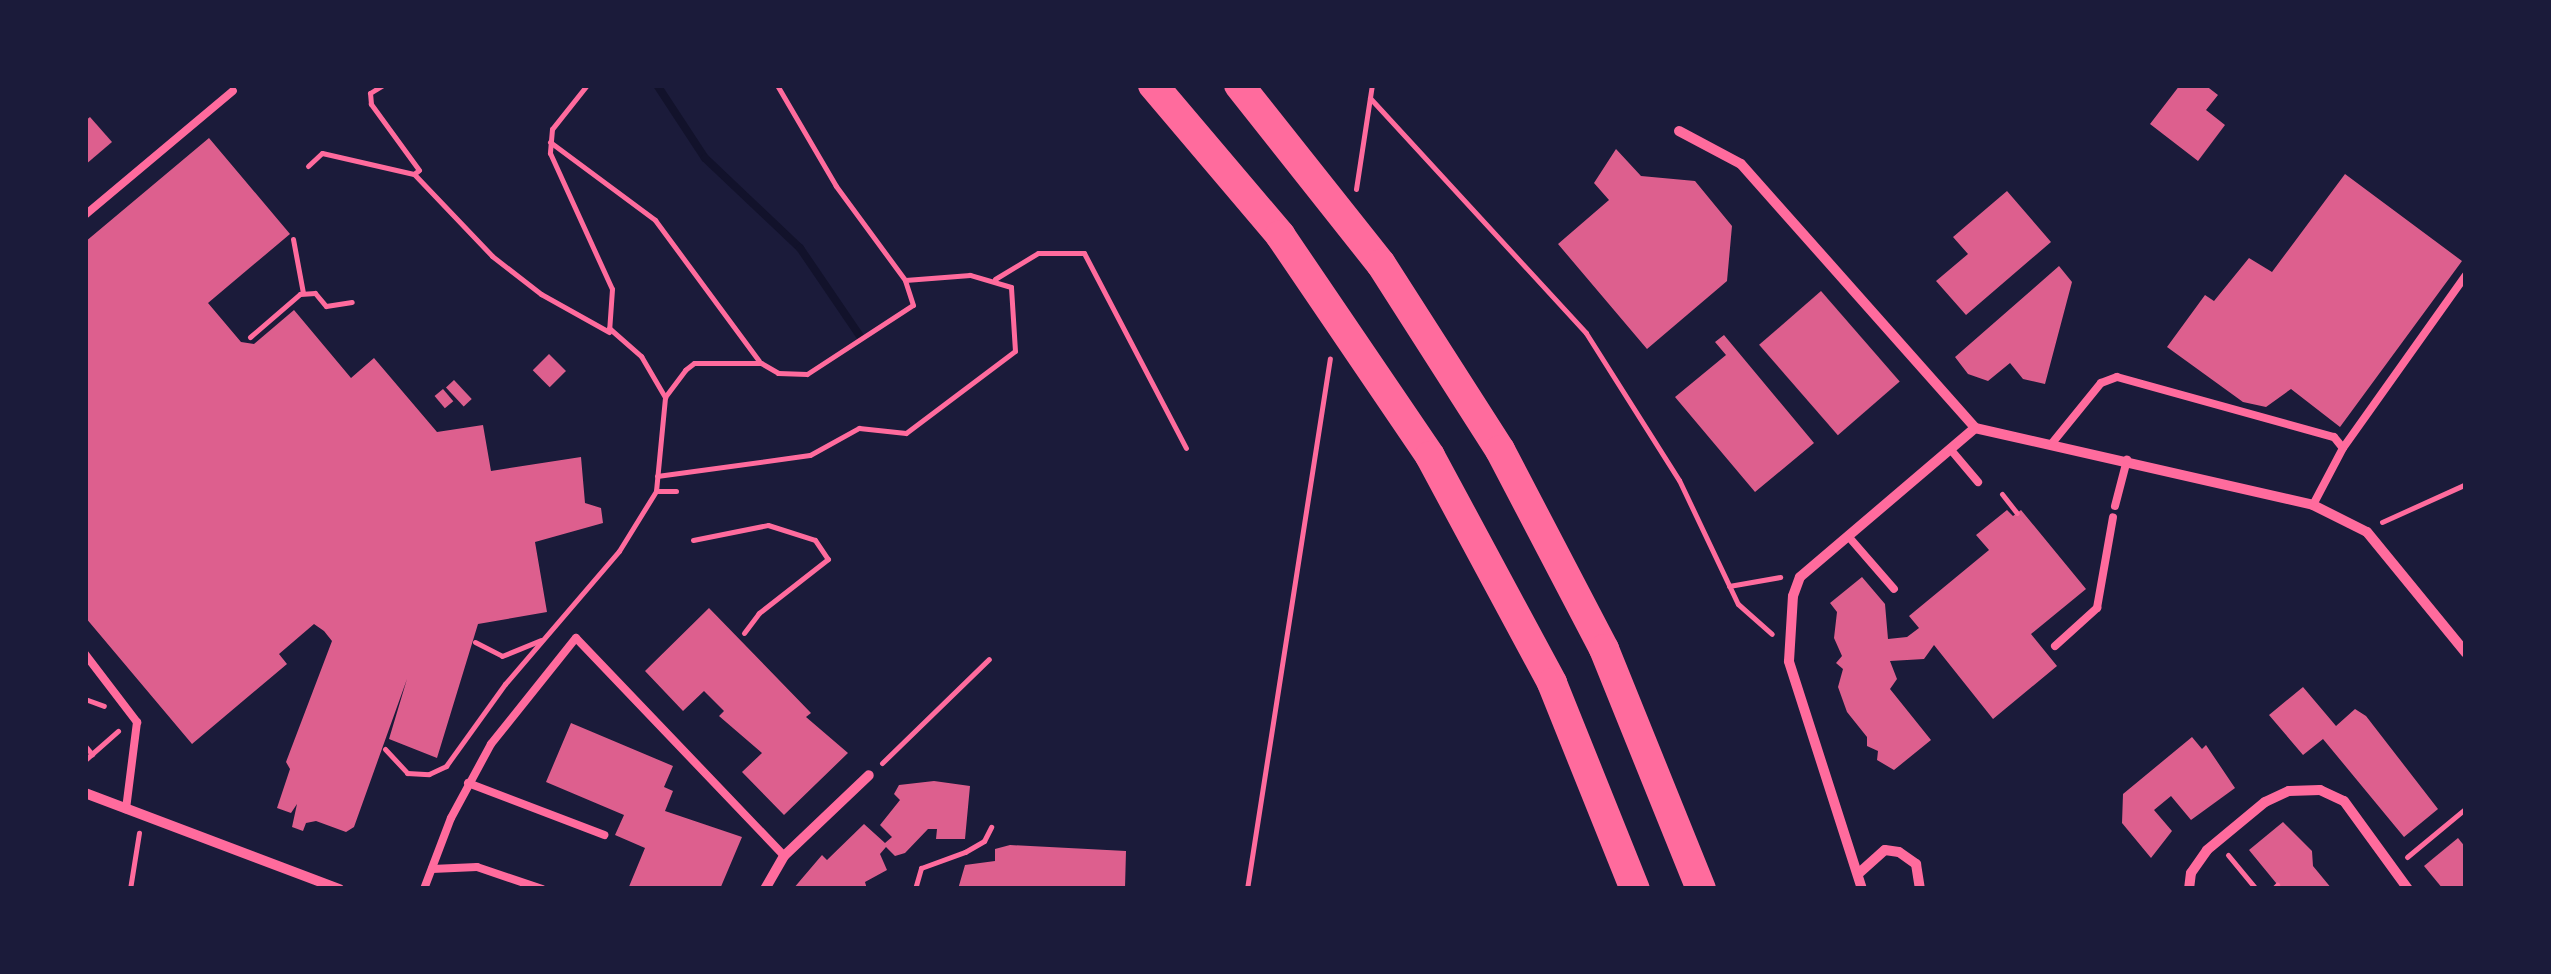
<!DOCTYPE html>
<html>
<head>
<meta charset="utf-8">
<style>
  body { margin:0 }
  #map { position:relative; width:2551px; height:974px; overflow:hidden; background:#1b1b3a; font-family:"Alegreya Sans",sans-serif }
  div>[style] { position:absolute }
  .stream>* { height:8px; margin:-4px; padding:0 4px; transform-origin:4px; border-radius:4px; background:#12122b }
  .building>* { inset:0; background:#dd5f8e; transform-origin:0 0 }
  .path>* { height:5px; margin:-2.5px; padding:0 2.5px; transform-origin:2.5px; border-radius:2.5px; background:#ff6b9d }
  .service>* { height:8px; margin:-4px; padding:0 4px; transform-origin:4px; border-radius:4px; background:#ff6b9d }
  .minor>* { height:10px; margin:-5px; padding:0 5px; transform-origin:5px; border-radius:5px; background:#ff6b9d }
  .motorway>* { height:30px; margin:-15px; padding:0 15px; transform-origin:15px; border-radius:15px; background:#ff6b9d }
  span { translate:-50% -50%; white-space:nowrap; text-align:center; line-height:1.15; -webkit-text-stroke:8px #1b1b3a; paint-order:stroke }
  .frame { position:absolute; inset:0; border:88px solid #1b1b3a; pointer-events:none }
</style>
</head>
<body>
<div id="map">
  <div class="stream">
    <div style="left:657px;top:85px;width:87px;rotate:56.7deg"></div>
    <div style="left:705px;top:158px;width:131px;rotate:43.5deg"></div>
    <div style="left:800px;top:248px;width:107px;rotate:55.7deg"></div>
  </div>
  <div class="building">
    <div style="clip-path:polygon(2180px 85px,2205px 85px,2218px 95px,2206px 110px,2225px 125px,2198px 161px,2150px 124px)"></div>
    <div style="clip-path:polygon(90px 117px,112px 142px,85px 165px,85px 121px)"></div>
    <div style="clip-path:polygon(209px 138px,290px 234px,208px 303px,241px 342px,254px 344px,294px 310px,351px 378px,374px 358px,437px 432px,483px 425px,491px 471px,581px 457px,585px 503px,601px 508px,603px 523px,535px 542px,547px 612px,478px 624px,437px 758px,389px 739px,407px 679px,354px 827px,346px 832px,316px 821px,306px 823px,303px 831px,292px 827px,297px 804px,291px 813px,277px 808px,290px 769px,286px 762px,332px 641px,324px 631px,314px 624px,279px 654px,287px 664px,192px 744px,85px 617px,85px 242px)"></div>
    <div style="clip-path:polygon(1616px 149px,1641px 176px,1695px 181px,1732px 226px,1727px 281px,1647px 349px,1558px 244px,1609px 200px,1594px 183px)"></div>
    <div style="clip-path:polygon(2345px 174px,2462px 261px,2340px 427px,2291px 389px,2266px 407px,2243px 402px,2167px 347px,2205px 295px,2214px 301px,2249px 258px,2272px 272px)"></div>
    <div style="clip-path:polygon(2007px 191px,2051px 242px,1966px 315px,1936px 281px,1968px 254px,1953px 237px)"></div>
    <div style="clip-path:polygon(2059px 266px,2072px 282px,2045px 384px,2023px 379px,2010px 363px,1988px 381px,1968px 374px,1955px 357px)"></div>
    <div style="left:1821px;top:291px;width:120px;height:82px;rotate:49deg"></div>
    <div style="clip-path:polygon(1724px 335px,1814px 443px,1755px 492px,1675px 397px,1726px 355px,1715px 342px)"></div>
    <div style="left:549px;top:354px;width:24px;height:23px;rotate:45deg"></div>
    <div style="left:454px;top:380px;width:26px;height:11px;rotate:47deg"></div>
    <div style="left:443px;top:389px;width:16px;height:11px;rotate:50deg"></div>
    <div style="clip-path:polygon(2007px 510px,2013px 516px,2021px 510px,2086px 589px,2031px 634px,2057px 666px,1993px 719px,1934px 645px,1924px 659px,1890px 661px,1897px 679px,1890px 689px,1931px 740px,1894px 770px,1877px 760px,1878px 751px,1867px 746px,1867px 737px,1847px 712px,1838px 687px,1843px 669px,1836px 663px,1842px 656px,1834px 638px,1837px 612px,1830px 603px,1862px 577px,1885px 604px,1888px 639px,1907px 637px,1919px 628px,1909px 616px,1989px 550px,1976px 535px)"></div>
    <div style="clip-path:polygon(709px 608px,811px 713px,806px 717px,848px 753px,784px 815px,742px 772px,762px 753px,719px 716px,724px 711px,704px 691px,683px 711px,645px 671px)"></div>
    <div style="clip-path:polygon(2303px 687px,2336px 726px,2355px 709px,2366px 716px,2438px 809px,2404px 837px,2323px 739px,2303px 755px,2269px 715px)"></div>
    <div style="clip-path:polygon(571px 723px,673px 766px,664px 787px,673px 791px,665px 811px,742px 837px,720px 889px,628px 889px,645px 848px,615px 835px,624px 815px,546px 782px)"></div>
    <div style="clip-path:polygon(2192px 737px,2202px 749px,2206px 745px,2235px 788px,2191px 820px,2171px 796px,2154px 810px,2172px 831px,2151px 858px,2122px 823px,2123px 794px)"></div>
    <div style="clip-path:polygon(934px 781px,970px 786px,965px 839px,936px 839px,937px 829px,928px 829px,905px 853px,895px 856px,886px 847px,880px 854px,887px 870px,865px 882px,867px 889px,793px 889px,822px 855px,827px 860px,864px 824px,885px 843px,892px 837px,880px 825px,900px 800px,894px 794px,899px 785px)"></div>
    <div style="clip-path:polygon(2283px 822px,2312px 851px,2313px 866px,2332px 889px,2281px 889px,2249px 850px)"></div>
    <div style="clip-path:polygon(2458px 838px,2466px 848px,2466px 889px,2443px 889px,2424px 866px)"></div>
    <div style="clip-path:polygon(1010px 845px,1126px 851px,1125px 888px,958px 889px,965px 865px,995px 861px,995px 849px)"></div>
  </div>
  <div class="path">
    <div style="left:389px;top:85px;width:61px"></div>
    <div style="left:587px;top:85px;width:56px;rotate:128.5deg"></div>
    <div style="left:552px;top:129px;width:24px;rotate:95deg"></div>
    <div style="left:550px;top:153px;width:149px;rotate:65.5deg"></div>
    <div style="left:612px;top:289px;width:39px;rotate:94deg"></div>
    <div style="left:609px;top:328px;width:43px;rotate:41.2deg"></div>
    <div style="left:641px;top:356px;width:48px;rotate:59.7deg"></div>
    <div style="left:1370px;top:98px;width:319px;rotate:47.4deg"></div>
    <div style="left:1586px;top:333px;width:174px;rotate:57.7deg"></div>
    <div style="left:1679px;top:480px;width:137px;rotate:64.6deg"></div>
    <div style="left:1738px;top:604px;width:45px;rotate:41.4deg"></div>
    <div style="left:550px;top:142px;width:131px;rotate:36.6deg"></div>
    <div style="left:655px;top:220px;width:175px;rotate:53.6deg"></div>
    <div style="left:308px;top:166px;width:19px;rotate:-43deg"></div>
    <div style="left:322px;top:153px;width:94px;rotate:12.9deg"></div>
    <div style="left:414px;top:174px;width:6px;rotate:-39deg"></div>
    <div style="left:419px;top:170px;width:82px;rotate:-126deg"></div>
    <div style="left:371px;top:104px;width:11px;rotate:-95deg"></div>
    <div style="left:370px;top:93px;width:15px;rotate:-32deg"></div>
    <div style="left:414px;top:174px;width:113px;rotate:46.4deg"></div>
    <div style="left:492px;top:256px;width:62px;rotate:37.8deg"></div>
    <div style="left:541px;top:294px;width:78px;rotate:29.2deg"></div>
    <div style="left:1356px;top:189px;width:105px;rotate:-81.3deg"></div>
    <div style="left:293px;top:239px;width:55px;rotate:79.5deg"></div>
    <div style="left:995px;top:279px;width:50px;rotate:-31.2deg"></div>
    <div style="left:1038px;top:253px;width:46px"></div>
    <div style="left:1084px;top:253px;width:220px;rotate:62.4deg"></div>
    <div style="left:250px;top:337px;width:66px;rotate:-40.7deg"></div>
    <div style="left:300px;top:294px;width:15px;rotate:-4deg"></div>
    <div style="left:315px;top:293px;width:17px;rotate:50deg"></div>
    <div style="left:326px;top:306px;width:26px;rotate:-9deg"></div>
    <div style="left:657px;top:476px;width:154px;rotate:-7.8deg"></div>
    <div style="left:810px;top:455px;width:56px;rotate:-28.9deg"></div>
    <div style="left:859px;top:428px;width:47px;rotate:6.1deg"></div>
    <div style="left:906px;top:433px;width:136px;rotate:-37deg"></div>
    <div style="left:1015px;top:351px;width:64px;rotate:-93.6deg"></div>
    <div style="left:1011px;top:287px;width:43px;rotate:-163.7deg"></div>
    <div style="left:970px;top:275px;width:65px;rotate:175.6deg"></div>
    <div style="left:656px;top:491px;width:20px"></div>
    <div style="left:2002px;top:494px;width:24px;rotate:52deg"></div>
    <div style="left:2382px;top:522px;width:92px;rotate:-24.3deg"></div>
    <div style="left:693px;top:540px;width:76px;rotate:-11.3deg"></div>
    <div style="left:768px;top:525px;width:49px;rotate:17.7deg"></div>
    <div style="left:815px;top:540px;width:23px;rotate:56deg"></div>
    <div style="left:828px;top:559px;width:88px;rotate:142deg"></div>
    <div style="left:759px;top:613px;width:25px;rotate:127deg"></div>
    <div style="left:1729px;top:586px;width:52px;rotate:-10deg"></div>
    <div style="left:475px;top:642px;width:30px;rotate:27deg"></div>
    <div style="left:502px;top:656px;width:42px;rotate:-22.3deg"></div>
    <div style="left:85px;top:699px;width:20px;rotate:20deg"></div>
    <div style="left:85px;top:746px;width:11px;rotate:49deg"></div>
    <div style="left:385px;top:749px;width:33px;rotate:47deg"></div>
    <div style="left:407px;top:773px;width:22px;rotate:3deg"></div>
    <div style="left:429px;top:774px;width:19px;rotate:-25deg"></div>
    <div style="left:446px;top:766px;width:101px;rotate:-54.3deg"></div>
    <div style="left:505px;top:684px;width:175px;rotate:-49.4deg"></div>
    <div style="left:619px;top:551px;width:70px;rotate:-58.3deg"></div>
    <div style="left:656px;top:491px;width:94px;rotate:-84.5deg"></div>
    <div style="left:665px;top:397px;width:34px;rotate:-53deg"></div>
    <div style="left:685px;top:370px;width:11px;rotate:-38deg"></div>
    <div style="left:694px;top:363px;width:67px"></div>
    <div style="left:761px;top:363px;width:20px;rotate:30deg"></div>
    <div style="left:778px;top:373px;width:29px;rotate:2deg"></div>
    <div style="left:807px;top:374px;width:126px;rotate:-33.1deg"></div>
    <div style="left:913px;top:305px;width:26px;rotate:-108deg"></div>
    <div style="left:905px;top:280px;width:117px;rotate:-126.3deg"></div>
    <div style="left:836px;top:186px;width:117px;rotate:-120.3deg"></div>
    <div style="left:85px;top:760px;width:44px;rotate:-41.3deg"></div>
    <div style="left:882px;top:763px;width:149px;rotate:-44.2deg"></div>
    <div style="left:2228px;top:855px;width:44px;rotate:50.5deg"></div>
    <div style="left:2407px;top:857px;width:77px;rotate:-39.7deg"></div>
    <div style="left:130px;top:889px;width:57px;rotate:-80.9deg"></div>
    <div style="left:915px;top:889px;width:22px;rotate:-74deg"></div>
    <div style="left:921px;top:868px;width:47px;rotate:-20deg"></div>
    <div style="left:965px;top:852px;width:22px;rotate:-30deg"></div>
    <div style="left:984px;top:841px;width:16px;rotate:-63deg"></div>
    <div style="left:1247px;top:889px;width:537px;rotate:-81.12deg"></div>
    <div style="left:2273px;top:889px;width:6px;rotate:-45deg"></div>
  </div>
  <div class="service">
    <div style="left:85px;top:215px;width:193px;rotate:-40deg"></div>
    <div style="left:2053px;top:442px;width:76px;rotate:-50.9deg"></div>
    <div style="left:2101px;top:383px;width:17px;rotate:-21deg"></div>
    <div style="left:2117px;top:377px;width:225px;rotate:15.5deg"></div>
    <div style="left:2334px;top:437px;width:14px;rotate:51deg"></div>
    <div style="left:2343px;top:448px;width:64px;rotate:117.8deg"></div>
    <div style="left:2343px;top:448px;width:212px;rotate:-54.6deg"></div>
    <div style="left:1951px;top:450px;width:42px;rotate:49.8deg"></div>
    <div style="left:2115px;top:506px;width:48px;rotate:-75.4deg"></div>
    <div style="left:1848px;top:536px;width:70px;rotate:49deg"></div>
    <div style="left:2055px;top:646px;width:57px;rotate:-42.1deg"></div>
    <div style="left:2097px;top:608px;width:92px;rotate:-80deg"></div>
    <div style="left:85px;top:654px;width:86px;rotate:52.6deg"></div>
    <div style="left:137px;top:722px;width:88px;rotate:97.2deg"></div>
    <div style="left:468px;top:783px;width:146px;rotate:20.9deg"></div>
    <div style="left:432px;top:869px;width:45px;rotate:-2.5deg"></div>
    <div style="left:477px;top:867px;width:69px;rotate:18.7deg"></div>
    <div style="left:424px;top:889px;width:76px;rotate:-69.2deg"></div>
    <div style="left:451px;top:818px;width:84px;rotate:-61.6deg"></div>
    <div style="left:491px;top:744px;width:136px;rotate:-51.3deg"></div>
    <div style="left:576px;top:638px;width:301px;rotate:46.3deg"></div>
  </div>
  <div class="minor">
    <div style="left:1679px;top:131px;width:70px;rotate:28deg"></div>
    <div style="left:1741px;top:164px;width:353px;rotate:48.4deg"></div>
    <div style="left:1975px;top:428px;width:347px;rotate:12.8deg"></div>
    <div style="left:2313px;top:505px;width:60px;rotate:26.6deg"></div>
    <div style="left:2367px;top:532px;width:156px;rotate:50.7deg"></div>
    <div style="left:85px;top:793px;width:272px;rotate:20.7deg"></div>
    <div style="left:1858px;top:874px;width:36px;rotate:-42deg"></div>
    <div style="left:1885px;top:850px;width:14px;rotate:8deg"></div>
    <div style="left:1899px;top:852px;width:21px;rotate:35deg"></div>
    <div style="left:1916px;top:864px;width:25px;rotate:81deg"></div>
    <div style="left:765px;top:889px;width:38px;rotate:-60deg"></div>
    <div style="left:784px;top:856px;width:117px;rotate:-43.6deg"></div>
    <div style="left:1862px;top:889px;width:239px;rotate:-107.8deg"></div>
    <div style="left:1789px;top:661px;width:65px;rotate:-86.5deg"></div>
    <div style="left:1793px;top:596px;width:20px;rotate:-70deg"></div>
    <div style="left:1800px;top:577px;width:230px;rotate:-40.4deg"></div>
    <div style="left:2189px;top:889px;width:16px;rotate:-83deg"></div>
    <div style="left:2191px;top:873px;width:28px;rotate:-55deg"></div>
    <div style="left:2207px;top:850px;width:75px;rotate:-39.6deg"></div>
    <div style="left:2265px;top:802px;width:26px;rotate:-25deg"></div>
    <div style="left:2289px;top:791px;width:31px;rotate:-2deg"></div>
    <div style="left:2320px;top:790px;width:26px;rotate:25deg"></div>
    <div style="left:2344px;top:801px;width:109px;rotate:54deg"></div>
  </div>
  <div class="motorway">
    <div style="left:1153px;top:85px;width:197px;rotate:49.7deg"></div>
    <div style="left:1280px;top:235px;width:267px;rotate:55.8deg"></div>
    <div style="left:1430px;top:456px;width:258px;rotate:61.7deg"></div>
    <div style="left:1552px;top:683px;width:222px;rotate:68.1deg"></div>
    <div style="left:1239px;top:85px;width:228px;rotate:51.6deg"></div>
    <div style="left:1381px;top:264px;width:221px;rotate:57.4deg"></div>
    <div style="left:1500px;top:450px;width:225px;rotate:62.4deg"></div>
    <div style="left:1604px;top:649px;width:259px;rotate:68deg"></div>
  </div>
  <div class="frame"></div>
</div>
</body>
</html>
